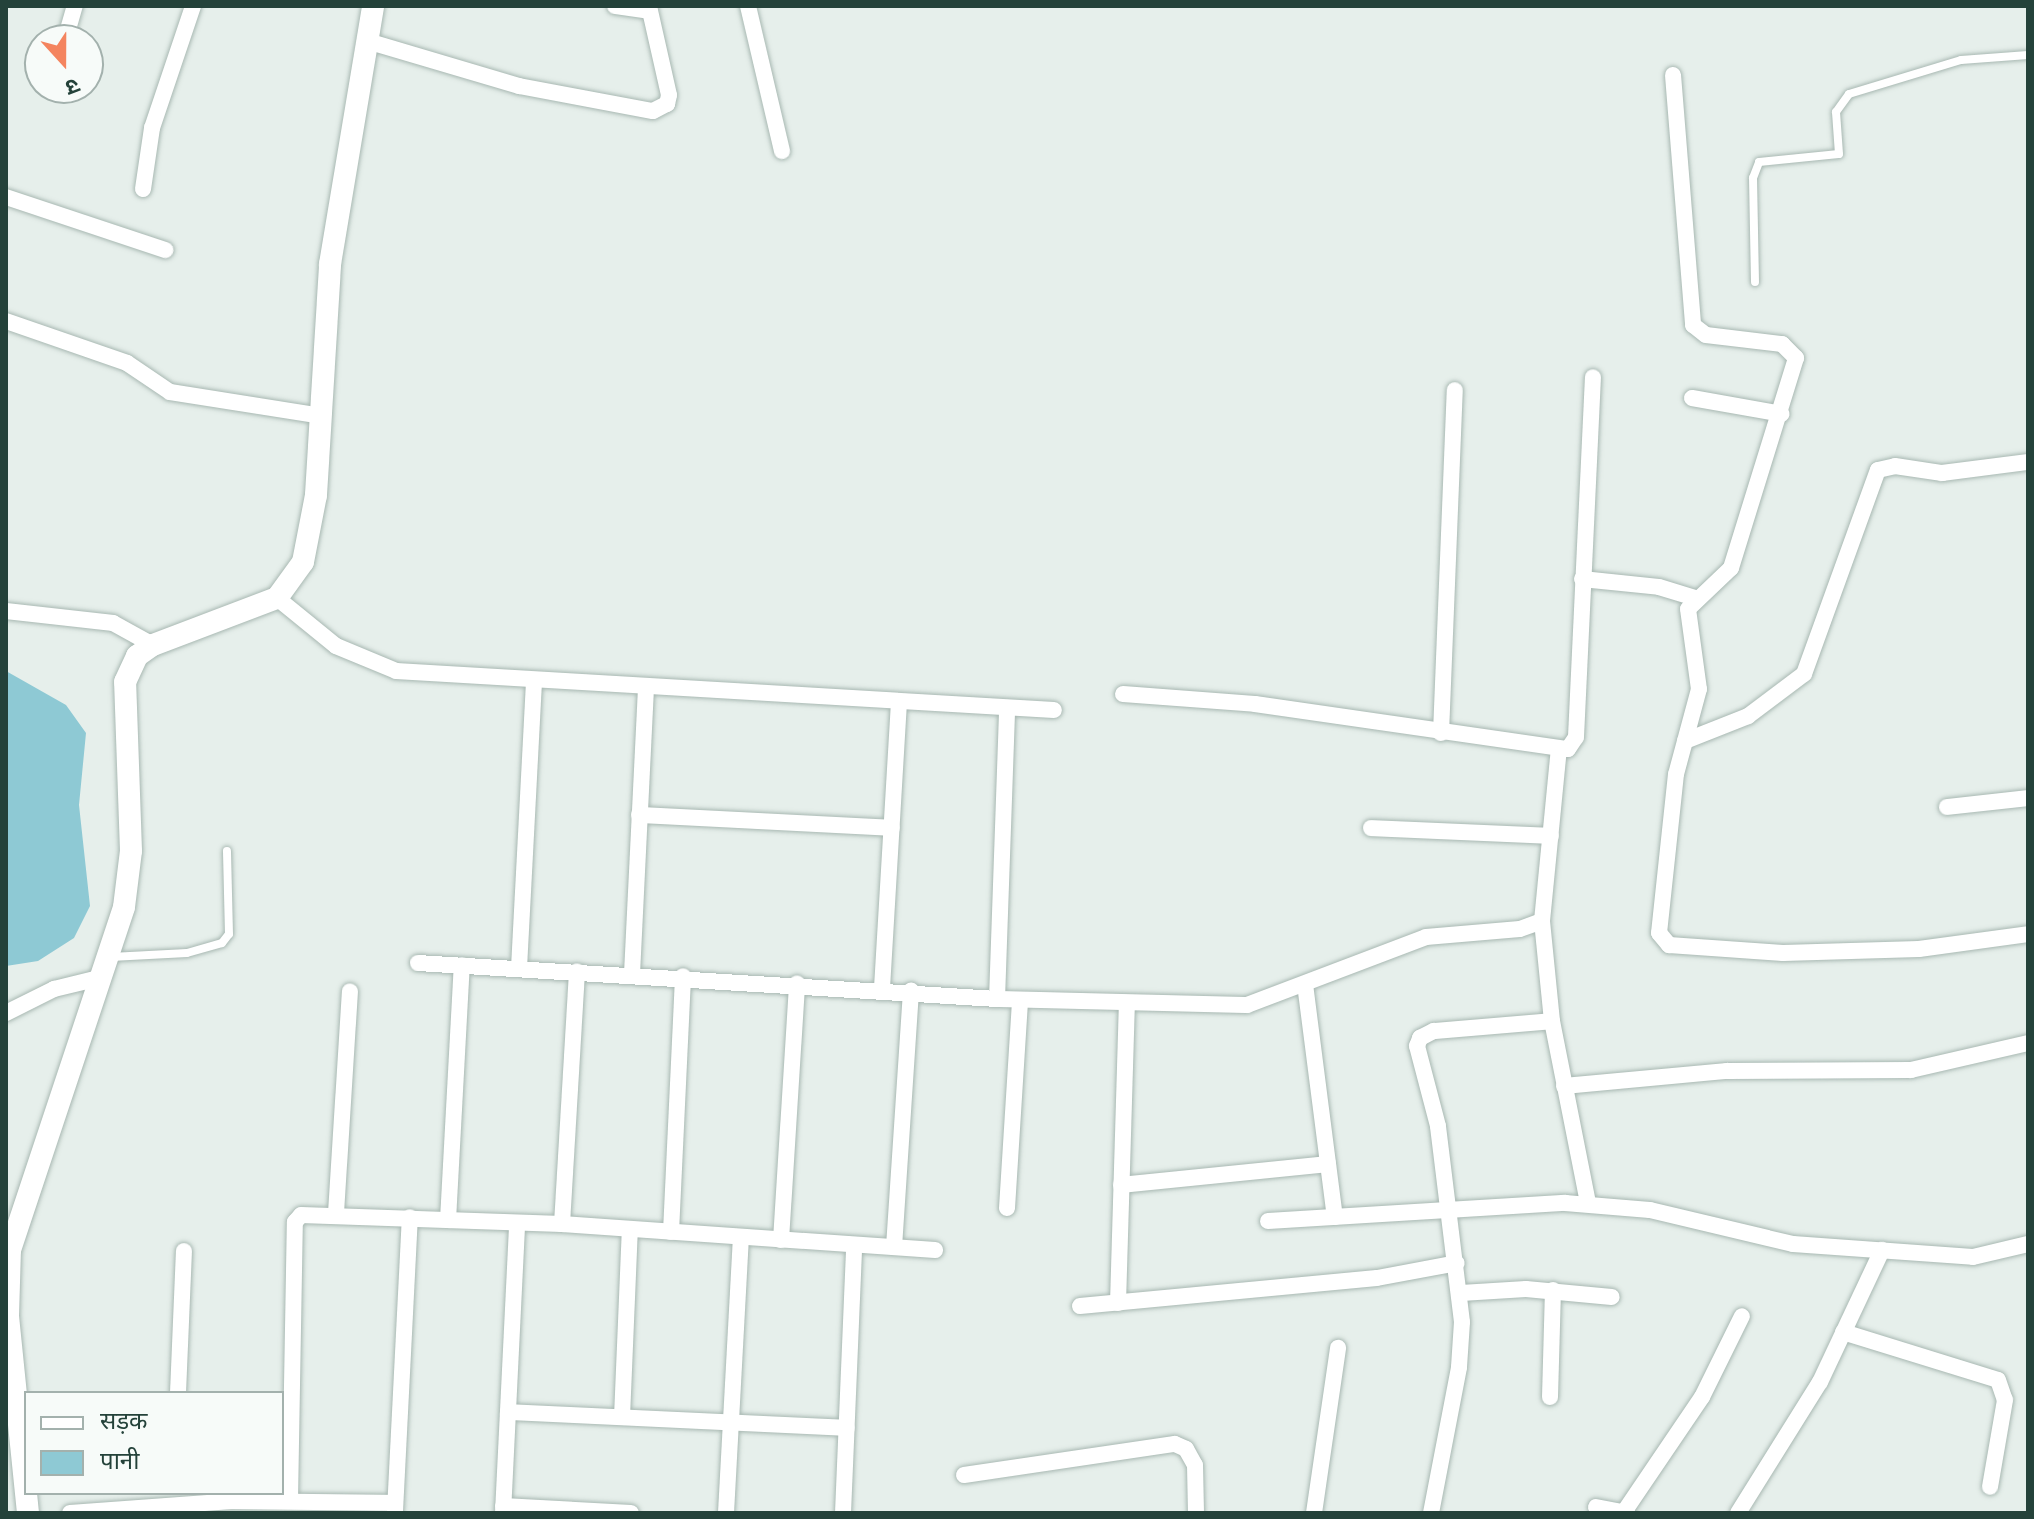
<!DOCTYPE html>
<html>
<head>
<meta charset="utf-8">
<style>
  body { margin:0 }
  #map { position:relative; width:2034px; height:1519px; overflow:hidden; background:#e6efeb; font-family:Overpass,"Noto Sans Devanagari",sans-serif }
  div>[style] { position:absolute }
  .water>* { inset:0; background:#8ec9d4 }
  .roads { filter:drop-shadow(0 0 2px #a8b8b2) drop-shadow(0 0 2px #a8b8b2) }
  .service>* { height:8px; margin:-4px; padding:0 4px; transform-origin:4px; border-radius:4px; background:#fff }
  .minor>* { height:16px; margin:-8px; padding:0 8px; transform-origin:8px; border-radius:8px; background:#fff }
  .tertiary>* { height:22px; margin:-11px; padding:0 11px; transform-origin:11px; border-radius:11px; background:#fff }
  span { translate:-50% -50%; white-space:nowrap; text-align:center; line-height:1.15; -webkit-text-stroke:6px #f7fbf9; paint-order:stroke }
  .frame { position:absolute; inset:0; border:8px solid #24423a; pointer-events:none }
  .legend { position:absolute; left:24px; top:1391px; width:260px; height:104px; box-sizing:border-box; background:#f7fbf9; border:2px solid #a3b1ad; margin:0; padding:10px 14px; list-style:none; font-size:24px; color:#24423a }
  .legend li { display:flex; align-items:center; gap:16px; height:40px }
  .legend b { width:40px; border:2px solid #a3b1ad }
  .north { position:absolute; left:24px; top:24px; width:80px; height:80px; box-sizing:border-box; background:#f7fbf9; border:2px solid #a3b1ad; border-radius:50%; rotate:159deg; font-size:22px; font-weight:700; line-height:32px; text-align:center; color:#24423a }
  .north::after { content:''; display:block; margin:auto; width:28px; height:36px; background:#f4845f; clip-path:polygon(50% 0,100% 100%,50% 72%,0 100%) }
</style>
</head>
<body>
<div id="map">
  <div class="water">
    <div style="clip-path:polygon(6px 671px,66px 705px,86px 733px,79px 805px,90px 906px,74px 938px,38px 961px,6px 966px)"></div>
  </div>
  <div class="roads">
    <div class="service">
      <div style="left:1755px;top:282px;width:104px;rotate:-91.1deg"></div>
      <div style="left:1753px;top:178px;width:17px;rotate:-69deg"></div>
      <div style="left:1759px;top:162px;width:80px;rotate:-5.7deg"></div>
      <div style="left:1839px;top:154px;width:42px;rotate:-94.1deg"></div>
      <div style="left:1836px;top:112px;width:22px;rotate:-54deg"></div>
      <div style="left:1849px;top:94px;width:117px;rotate:-16.9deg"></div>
      <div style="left:1961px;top:60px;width:67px;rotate:-4.3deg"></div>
      <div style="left:111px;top:957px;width:76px;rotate:-3deg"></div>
      <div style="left:187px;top:953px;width:36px;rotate:-16deg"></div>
      <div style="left:222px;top:943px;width:11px;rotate:-52deg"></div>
      <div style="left:229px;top:934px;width:83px;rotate:-91.4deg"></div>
    </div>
    <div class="minor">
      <div style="left:615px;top:6px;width:35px;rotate:8deg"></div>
      <div style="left:748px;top:6px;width:149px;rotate:76.8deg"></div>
      <div style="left:65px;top:40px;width:35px;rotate:-74deg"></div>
      <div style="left:367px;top:41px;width:159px;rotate:16.5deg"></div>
      <div style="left:519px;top:86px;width:136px;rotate:10.6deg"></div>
      <div style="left:653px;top:111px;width:16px;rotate:-27deg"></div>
      <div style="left:667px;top:104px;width:9px;rotate:-77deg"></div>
      <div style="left:669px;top:95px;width:91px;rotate:-102.7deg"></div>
      <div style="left:1673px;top:75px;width:251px;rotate:85.4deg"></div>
      <div style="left:1693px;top:325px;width:16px;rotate:38deg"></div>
      <div style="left:1706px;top:335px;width:77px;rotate:6.8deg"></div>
      <div style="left:1782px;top:344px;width:20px;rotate:45deg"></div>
      <div style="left:1796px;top:358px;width:220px;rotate:107.2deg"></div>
      <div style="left:1731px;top:568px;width:59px;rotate:136.4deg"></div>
      <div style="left:1688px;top:609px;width:81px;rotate:82.2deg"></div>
      <div style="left:1699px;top:689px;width:88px;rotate:105.1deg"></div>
      <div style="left:1676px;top:774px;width:160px;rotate:96.1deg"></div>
      <div style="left:1659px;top:933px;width:16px;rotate:50deg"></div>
      <div style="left:1669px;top:945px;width:114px;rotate:4deg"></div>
      <div style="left:1783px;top:953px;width:136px;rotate:-1.7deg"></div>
      <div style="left:1919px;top:949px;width:110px;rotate:-7.8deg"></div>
      <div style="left:143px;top:189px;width:62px;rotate:-81.6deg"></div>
      <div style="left:152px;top:128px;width:129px;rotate:-71.4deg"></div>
      <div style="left:6px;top:197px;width:168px;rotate:18.4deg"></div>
      <div style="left:6px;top:321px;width:128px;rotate:19.1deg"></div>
      <div style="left:127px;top:363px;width:52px;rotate:34deg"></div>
      <div style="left:170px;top:392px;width:153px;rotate:9deg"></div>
      <div style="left:1692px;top:398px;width:91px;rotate:10.1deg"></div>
      <div style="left:1582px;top:579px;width:77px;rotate:5.9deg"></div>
      <div style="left:1659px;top:587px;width:39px;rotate:17deg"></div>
      <div style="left:277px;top:598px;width:76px;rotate:39.1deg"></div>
      <div style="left:336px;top:646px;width:65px;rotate:22.6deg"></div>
      <div style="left:396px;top:671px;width:659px;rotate:3.39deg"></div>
      <div style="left:6px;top:611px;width:108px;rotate:6.4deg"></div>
      <div style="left:113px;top:623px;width:46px;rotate:28.8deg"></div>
      <div style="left:1123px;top:694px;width:132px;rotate:4.3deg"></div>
      <div style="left:1255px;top:704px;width:316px;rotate:8.2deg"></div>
      <div style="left:1568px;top:749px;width:14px;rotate:-56deg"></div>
      <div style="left:1576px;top:737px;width:360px;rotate:-87.3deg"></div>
      <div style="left:1441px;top:733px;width:343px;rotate:-87.7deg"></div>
      <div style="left:1685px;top:741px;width:68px;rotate:-21.6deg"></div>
      <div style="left:1748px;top:716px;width:70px;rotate:-36.9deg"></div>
      <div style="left:1804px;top:674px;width:217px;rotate:-70.1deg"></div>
      <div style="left:1878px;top:470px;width:17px;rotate:-13deg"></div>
      <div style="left:1895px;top:466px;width:48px;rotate:8.5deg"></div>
      <div style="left:1942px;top:473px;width:87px;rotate:-7.3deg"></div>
      <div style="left:1947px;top:807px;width:81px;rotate:-6.3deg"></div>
      <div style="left:639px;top:815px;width:253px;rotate:2.9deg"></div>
      <div style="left:1371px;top:828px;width:180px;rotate:2.5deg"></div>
      <div style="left:1542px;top:921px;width:100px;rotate:84.3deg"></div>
      <div style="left:1552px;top:1021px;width:186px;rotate:78.8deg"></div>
      <div style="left:418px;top:963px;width:580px;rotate:3.56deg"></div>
      <div style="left:997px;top:999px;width:250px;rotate:1.4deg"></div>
      <div style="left:1247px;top:1005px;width:191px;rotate:-20.8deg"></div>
      <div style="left:1426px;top:937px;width:94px;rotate:-4.9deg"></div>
      <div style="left:1520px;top:929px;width:23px;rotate:-20deg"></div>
      <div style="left:1542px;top:921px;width:173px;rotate:-84.4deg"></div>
      <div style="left:519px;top:968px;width:287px;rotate:-87deg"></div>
      <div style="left:632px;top:974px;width:286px;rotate:-87.2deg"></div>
      <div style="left:1305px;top:984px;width:235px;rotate:82.7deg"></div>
      <div style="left:882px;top:988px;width:286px;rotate:-86.6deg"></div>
      <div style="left:997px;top:999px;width:291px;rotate:-88deg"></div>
      <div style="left:6px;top:1013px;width:54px;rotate:-26.6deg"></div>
      <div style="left:54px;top:989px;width:46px;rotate:-13.7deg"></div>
      <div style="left:1564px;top:1086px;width:164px;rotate:-5.3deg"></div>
      <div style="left:1727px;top:1071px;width:184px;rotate:-0.3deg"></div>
      <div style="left:1911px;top:1070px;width:120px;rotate:-13deg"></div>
      <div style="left:1121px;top:1185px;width:208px;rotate:-5.8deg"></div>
      <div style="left:1007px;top:1208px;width:208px;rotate:-86.4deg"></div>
      <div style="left:336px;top:1213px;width:222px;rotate:-86.4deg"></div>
      <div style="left:448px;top:1220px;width:255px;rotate:-86.9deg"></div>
      <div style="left:1268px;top:1221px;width:298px;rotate:-3.5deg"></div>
      <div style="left:1565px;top:1203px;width:85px;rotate:4.7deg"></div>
      <div style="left:1650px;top:1210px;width:147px;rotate:13.4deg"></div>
      <div style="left:1793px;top:1244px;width:180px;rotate:4.1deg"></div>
      <div style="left:1973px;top:1257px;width:57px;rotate:-13.3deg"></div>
      <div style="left:562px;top:1224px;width:253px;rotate:-86.6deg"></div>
      <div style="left:671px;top:1232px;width:256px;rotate:-87.3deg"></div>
      <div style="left:781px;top:1240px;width:257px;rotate:-86.4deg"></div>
      <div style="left:894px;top:1247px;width:257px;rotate:-86.2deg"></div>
      <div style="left:1461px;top:1293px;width:65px;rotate:-3.5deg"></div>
      <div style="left:1526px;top:1289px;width:86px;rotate:5.3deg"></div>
      <div style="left:1118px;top:1303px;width:299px;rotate:-88.3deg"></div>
      <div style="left:1080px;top:1306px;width:298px;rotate:-5.4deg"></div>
      <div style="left:1377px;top:1278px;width:81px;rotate:-10.6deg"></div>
      <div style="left:1843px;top:1332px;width:162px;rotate:17.2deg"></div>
      <div style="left:1998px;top:1380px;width:21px;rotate:71deg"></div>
      <div style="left:2005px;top:1400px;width:88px;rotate:99.8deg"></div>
      <div style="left:178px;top:1393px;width:142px;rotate:-87.6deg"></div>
      <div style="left:1550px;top:1397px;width:107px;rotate:-88.4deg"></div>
      <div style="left:508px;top:1412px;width:339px;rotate:2.7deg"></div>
      <div style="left:622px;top:1417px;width:187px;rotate:-87.6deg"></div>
      <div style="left:964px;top:1475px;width:213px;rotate:-8.4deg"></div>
      <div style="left:1175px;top:1444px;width:12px;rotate:24deg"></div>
      <div style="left:1186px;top:1449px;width:18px;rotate:61deg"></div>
      <div style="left:1195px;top:1465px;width:48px;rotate:88.8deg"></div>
      <div style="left:290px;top:1500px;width:278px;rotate:-89deg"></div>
      <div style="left:295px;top:1222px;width:9px;rotate:-49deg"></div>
      <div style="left:301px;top:1215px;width:261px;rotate:2deg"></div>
      <div style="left:562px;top:1224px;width:374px;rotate:4deg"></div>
      <div style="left:503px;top:1506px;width:128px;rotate:3.1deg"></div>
      <div style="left:1596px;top:1507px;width:32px;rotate:11deg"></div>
      <div style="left:395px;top:1511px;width:294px;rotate:-87.1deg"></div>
      <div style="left:1624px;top:1512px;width:139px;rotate:-55.9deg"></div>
      <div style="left:1702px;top:1397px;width:90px;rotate:-63.7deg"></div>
      <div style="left:70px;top:1513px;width:162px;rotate:-4.2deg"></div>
      <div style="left:232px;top:1501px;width:163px;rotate:0.7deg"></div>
      <div style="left:503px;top:1513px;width:290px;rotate:-87.2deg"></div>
      <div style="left:726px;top:1513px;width:276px;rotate:-86.9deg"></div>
      <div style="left:843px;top:1513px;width:268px;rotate:-87.6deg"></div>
      <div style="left:1314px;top:1513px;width:167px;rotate:-81.7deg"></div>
      <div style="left:1431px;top:1513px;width:149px;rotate:-79.1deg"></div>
      <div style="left:1459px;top:1367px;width:45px;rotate:-86.2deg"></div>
      <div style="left:1462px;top:1322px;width:197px;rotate:-97deg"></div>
      <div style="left:1438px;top:1126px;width:83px;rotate:-104.7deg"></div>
      <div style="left:1417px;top:1046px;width:9px;rotate:-69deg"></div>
      <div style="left:1420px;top:1038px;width:16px;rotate:-27deg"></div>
      <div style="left:1434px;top:1031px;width:118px;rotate:-4.8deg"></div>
      <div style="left:1738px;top:1513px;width:155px;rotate:-58deg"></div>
      <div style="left:1820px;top:1382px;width:146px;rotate:-64.8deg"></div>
    </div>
    <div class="tertiary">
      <div style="left:28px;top:1513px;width:198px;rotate:-95.8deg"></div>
      <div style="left:8px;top:1316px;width:66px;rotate:-88.3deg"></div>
      <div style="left:10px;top:1250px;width:361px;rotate:-71.6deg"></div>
      <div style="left:124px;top:907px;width:56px;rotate:-82.9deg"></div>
      <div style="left:131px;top:851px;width:169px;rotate:-92deg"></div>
      <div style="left:125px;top:682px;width:29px;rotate:-65deg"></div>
      <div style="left:137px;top:656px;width:19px;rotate:-35deg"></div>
      <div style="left:153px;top:645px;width:133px;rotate:-20.8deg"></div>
      <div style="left:277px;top:598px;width:44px;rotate:-54.2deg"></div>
      <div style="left:303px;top:562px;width:68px;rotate:-79deg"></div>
      <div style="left:316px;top:495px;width:231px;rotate:-86.5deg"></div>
      <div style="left:330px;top:264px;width:262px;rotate:-80.5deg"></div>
    </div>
  </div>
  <div class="frame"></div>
  <ul class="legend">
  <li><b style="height:10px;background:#fff"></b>सड़क</li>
  <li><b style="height:22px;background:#8ec9d4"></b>पानी</li>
  </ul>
  <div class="north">उ</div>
</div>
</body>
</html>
